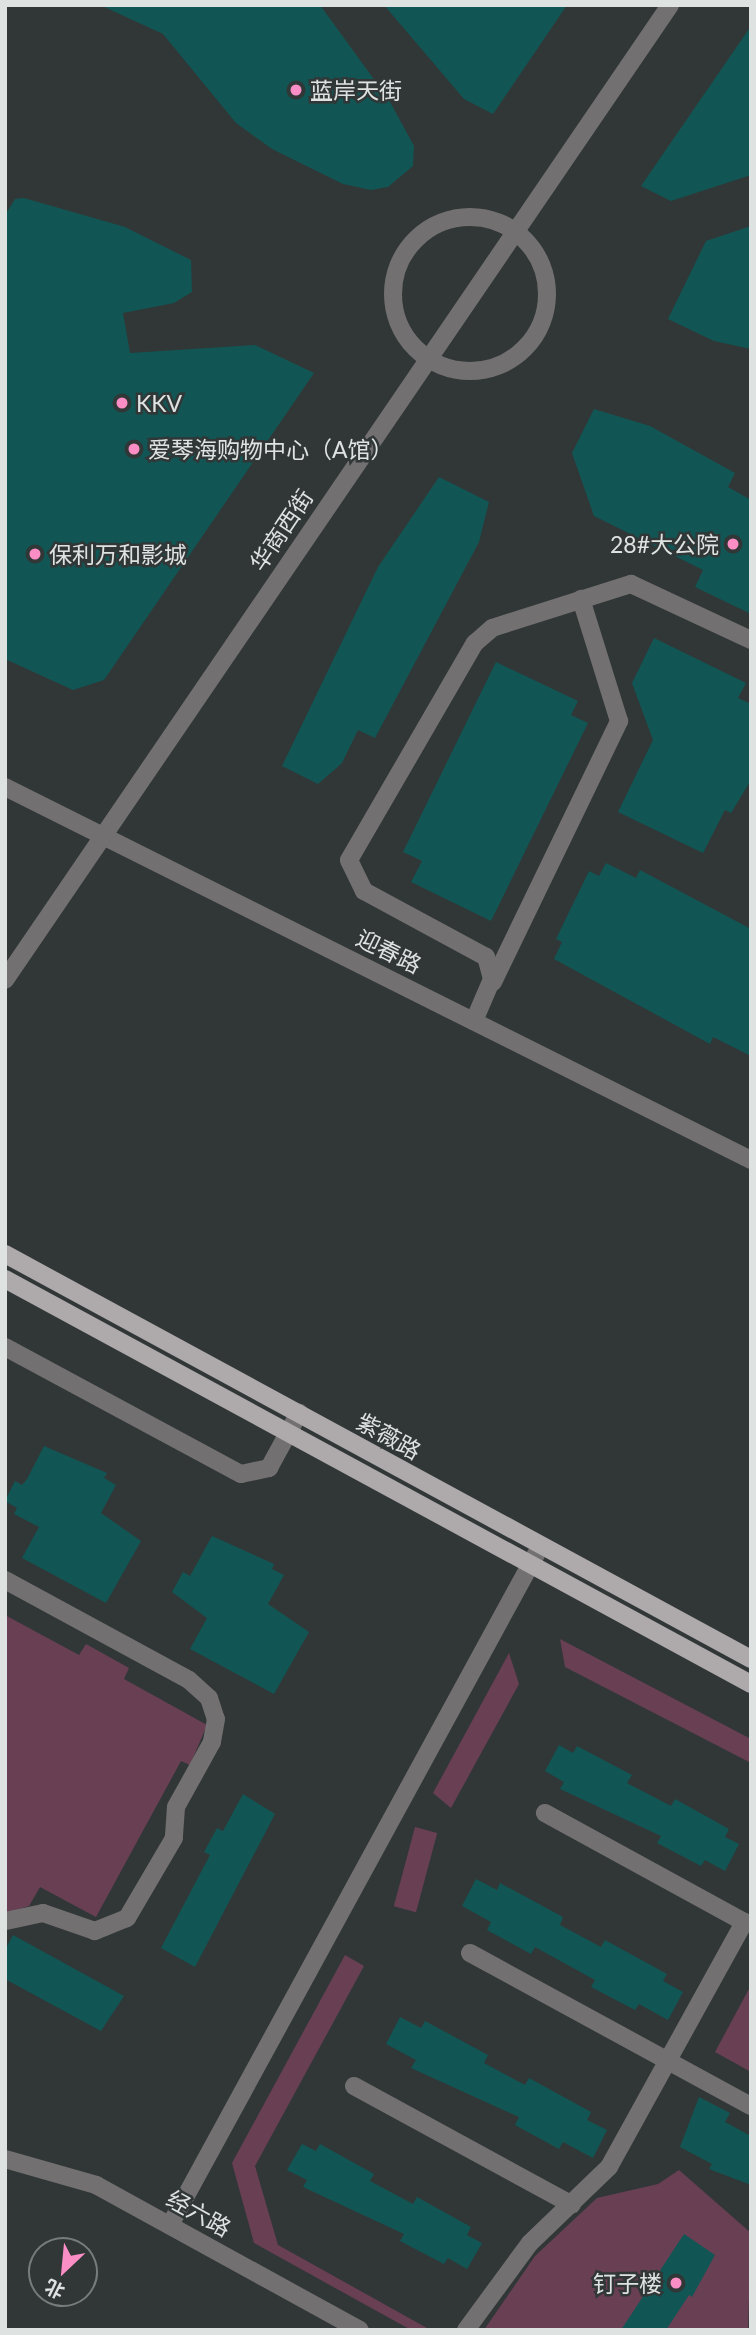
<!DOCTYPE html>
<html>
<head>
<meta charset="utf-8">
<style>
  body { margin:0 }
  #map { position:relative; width:756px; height:2335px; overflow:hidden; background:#313737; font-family:Lato,"Noto Sans SC",sans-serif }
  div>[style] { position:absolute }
  .green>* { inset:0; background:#683f53; transform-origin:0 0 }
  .building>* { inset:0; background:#115654 }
  .minor>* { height:18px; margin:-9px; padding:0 9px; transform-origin:9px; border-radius:9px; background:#737071 }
  .minor>.ring { margin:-9px; padding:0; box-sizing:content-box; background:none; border:18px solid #737071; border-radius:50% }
  .major>* { height:18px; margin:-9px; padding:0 9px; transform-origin:9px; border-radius:9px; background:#aea9ab }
  .dots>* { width:19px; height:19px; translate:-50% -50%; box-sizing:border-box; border:4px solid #313737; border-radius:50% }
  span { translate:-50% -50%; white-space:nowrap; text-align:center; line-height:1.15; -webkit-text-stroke:5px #313737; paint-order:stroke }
  .poi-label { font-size:23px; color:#dee2e1 }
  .left { translate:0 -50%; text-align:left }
  .right { translate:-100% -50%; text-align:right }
  .street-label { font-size:23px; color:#dee2e1 }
  .frame { position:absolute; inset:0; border:7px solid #dee2e1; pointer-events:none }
  .north { position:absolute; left:28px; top:2237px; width:70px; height:70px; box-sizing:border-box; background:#313737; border:2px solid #767b7b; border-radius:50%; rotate:206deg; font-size:19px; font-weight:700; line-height:28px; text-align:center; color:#dee2e1 }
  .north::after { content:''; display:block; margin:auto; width:24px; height:32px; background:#fb8fc5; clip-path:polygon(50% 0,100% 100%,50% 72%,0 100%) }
</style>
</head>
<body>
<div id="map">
  <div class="green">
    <div style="clip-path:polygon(5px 1615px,79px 1655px,86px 1644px,129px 1668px,124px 1679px,207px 1725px,190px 1765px,181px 1761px,96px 1917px,40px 1887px,29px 1906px,5px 1913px)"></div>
    <div style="clip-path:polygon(560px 1639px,751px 1739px,751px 1763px,565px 1667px)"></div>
    <div style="clip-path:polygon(509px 1653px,519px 1684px,451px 1808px,433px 1793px)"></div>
    <div style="left:415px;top:1827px;width:23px;height:82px;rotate:15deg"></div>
    <div style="clip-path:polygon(345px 1955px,364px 1966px,255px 2166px,278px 2245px,427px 2328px,421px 2330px,411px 2330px,254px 2243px,232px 2163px)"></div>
    <div style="clip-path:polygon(751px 1985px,751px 2072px,715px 2052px)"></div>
    <div style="clip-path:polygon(679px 2170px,751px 2233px,748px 2330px,484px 2330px,535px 2256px,597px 2198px,658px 2184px)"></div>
  </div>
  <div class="building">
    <div style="clip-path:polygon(100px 5px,320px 5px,389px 100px,414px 146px,413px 166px,388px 187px,371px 190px,343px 184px,272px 149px,236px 123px,163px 34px)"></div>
    <div style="clip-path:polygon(384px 5px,567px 5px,493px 114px,464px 99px)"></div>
    <div style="clip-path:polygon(751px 26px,751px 175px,671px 201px,641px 186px)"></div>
    <div style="clip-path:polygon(24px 198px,125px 227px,191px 260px,192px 292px,174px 303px,123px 313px,130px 353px,255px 345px,314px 373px,104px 680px,73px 690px,5px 659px,5px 215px,15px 199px)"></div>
    <div style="clip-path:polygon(751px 226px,751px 349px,714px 341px,668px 319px,706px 241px)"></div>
    <div style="clip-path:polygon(594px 409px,650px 426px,735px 473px,728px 487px,751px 500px,751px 614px,695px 587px,703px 570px,594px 516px,572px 453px)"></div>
    <div style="clip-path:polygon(439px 477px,489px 502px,479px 542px,375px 738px,358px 730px,342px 763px,318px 784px,282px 766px,378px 567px)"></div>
    <div style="clip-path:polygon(654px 638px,746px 683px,738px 698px,751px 704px,751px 780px,731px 813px,725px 810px,703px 853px,618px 812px,653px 740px,632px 683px)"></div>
    <div style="clip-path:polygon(496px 662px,578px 701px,571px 715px,588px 723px,491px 921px,411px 882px,422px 861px,403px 852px)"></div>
    <div style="clip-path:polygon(606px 863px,636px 878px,640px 870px,751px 929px,751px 1056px,713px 1037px,710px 1044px,554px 959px,562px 942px,556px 939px,589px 871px,599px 876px)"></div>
    <div style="clip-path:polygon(44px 1446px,107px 1473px,104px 1478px,116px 1485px,101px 1513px,141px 1541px,106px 1603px,22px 1558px,39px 1527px,14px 1514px,17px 1508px,5px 1501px,15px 1481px,22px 1485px,27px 1479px)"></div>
    <div style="clip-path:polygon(212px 1536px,274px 1564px,272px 1569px,284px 1575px,268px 1604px,309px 1632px,274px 1694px,190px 1649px,207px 1618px,172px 1592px,183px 1572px,190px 1576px)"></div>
    <div style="clip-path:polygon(559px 1745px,573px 1753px,577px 1746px,632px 1775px,627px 1783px,671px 1806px,675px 1799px,729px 1829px,725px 1837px,739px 1844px,725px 1871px,705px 1860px,701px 1866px,657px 1843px,661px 1836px,560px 1789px,564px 1782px,545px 1771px)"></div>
    <div style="clip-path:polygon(243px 1794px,275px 1814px,195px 1967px,161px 1948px,210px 1855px,204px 1852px,217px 1828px,223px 1831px)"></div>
    <div style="clip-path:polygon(476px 1879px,497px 1890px,500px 1883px,563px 1917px,560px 1925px,601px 1947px,605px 1940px,667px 1974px,663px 1981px,683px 1992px,668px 2020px,639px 2004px,635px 2010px,591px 1987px,595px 1980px,535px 1947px,531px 1954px,487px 1930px,491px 1922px,462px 1906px)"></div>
    <div style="clip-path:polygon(13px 1935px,124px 1996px,101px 2031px,5px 1979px,5px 1950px)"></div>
    <div style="clip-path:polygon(400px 2017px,421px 2028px,425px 2021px,488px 2055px,484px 2063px,525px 2085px,529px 2078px,591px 2112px,587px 2120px,607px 2130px,593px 2158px,563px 2142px,559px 2149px,515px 2125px,519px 2117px,411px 2068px,416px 2060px,386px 2044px)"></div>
    <div style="clip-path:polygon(699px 2097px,730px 2113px,725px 2122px,751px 2136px,751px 2185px,709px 2169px,712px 2164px,680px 2147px)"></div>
    <div style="clip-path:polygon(302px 2144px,316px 2151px,320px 2144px,374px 2174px,370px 2181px,413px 2204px,417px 2197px,471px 2227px,467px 2235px,482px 2243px,467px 2269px,448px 2258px,444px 2264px,400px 2241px,404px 2234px,303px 2187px,307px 2180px,287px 2170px)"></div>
    <div style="clip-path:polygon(684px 2234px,715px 2255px,692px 2297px,689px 2295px,666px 2330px,621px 2330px)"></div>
  </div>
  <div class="minor">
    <div class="ring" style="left:393px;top:217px;width:136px;height:136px"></div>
    <div style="left:5px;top:787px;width:834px;rotate:26.57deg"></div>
    <div style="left:5px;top:980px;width:1180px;rotate:-55.7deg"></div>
    <div style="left:493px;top:982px;width:290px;rotate:-64.2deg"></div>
    <div style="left:619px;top:721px;width:128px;rotate:-107.3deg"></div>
    <div style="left:474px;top:1021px;width:46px;rotate:-66.8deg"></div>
    <div style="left:492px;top:979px;width:23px;rotate:-105deg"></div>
    <div style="left:486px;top:957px;width:139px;rotate:-151.6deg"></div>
    <div style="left:364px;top:891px;width:34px;rotate:-116deg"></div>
    <div style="left:349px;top:860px;width:251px;rotate:-59.9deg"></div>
    <div style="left:475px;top:643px;width:23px;rotate:-41deg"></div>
    <div style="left:492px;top:628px;width:146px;rotate:-17.6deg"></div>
    <div style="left:631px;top:584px;width:132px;rotate:25deg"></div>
    <div style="left:5px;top:1347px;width:268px;rotate:28.3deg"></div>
    <div style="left:241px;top:1474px;width:29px;rotate:-12deg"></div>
    <div style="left:269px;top:1468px;width:63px;rotate:-61.4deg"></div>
    <div style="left:5px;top:1580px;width:209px;rotate:28.5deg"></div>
    <div style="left:189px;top:1680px;width:27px;rotate:42deg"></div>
    <div style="left:209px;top:1698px;width:22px;rotate:72deg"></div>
    <div style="left:216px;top:1719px;width:23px;rotate:100deg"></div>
    <div style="left:212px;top:1742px;width:74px;rotate:119deg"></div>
    <div style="left:176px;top:1807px;width:31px;rotate:94deg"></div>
    <div style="left:174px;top:1838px;width:93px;rotate:120.4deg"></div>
    <div style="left:127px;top:1918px;width:35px;rotate:158deg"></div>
    <div style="left:95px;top:1931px;width:55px;rotate:-160.9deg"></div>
    <div style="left:43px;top:1913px;width:39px;rotate:168deg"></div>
    <div style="left:470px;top:1953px;width:320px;rotate:28.6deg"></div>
    <div style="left:354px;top:2086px;width:248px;rotate:28.6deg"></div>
    <div style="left:5px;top:2159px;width:95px;rotate:15.9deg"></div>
    <div style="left:96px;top:2185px;width:301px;rotate:28.8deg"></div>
    <div style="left:170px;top:2225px;width:772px;rotate:-61.38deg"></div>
    <div style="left:466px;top:2330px;width:108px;rotate:-53.7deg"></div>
    <div style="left:530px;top:2243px;width:110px;rotate:-43.9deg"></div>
    <div style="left:609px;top:2167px;width:280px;rotate:-61.1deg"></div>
    <div style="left:744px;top:1922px;width:227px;rotate:-151.3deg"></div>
  </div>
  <div class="major">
    <div style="left:5px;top:1254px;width:849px;rotate:28.5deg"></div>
    <div style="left:5px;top:1279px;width:849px;rotate:28.5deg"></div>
  </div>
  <div class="dots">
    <div style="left:296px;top:90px;background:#fb8fc5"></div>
    <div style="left:122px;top:403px;background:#fb8fc5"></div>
    <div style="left:134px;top:449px;background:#fb8fc5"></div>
    <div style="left:733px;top:544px;background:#fb8fc5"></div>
    <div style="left:35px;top:554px;background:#fb8fc5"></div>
    <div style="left:676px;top:2283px;background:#fb8fc5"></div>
  </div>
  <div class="poi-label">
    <span class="left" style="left:310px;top:90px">蓝岸天街</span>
    <span class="left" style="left:136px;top:403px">KKV</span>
    <span class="left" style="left:148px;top:449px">爱琴海购物中心（A馆）</span>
    <span class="right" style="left:719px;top:544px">28#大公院</span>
    <span class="left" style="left:49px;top:554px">保利万和影城</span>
    <span class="right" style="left:662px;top:2283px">钉子楼</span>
  </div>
  <div class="street-label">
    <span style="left:281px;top:530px;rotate:-56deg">华商西街</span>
    <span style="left:389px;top:951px;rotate:26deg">迎春路</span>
    <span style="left:389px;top:1436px;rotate:29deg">紫薇路</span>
    <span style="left:199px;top:2213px;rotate:29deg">经六路</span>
  </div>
  <div class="frame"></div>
  <div class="north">北</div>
</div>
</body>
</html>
